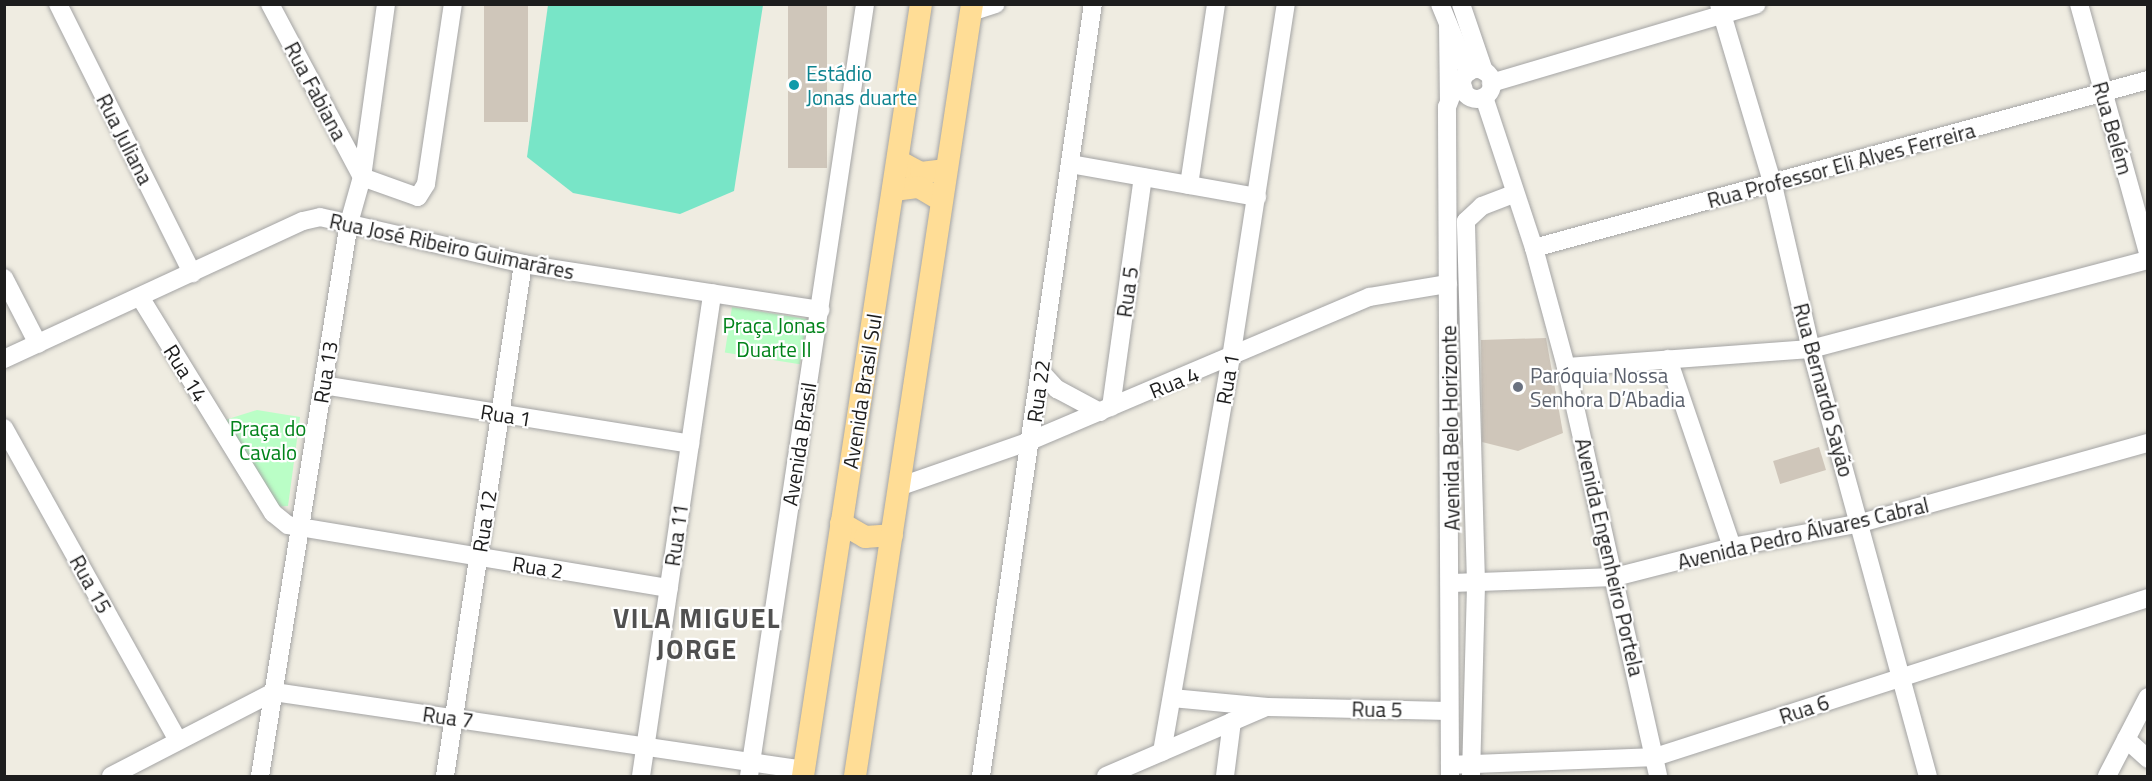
<!DOCTYPE html>
<html>
<head>
<meta charset="utf-8">
<style>
  body { margin:0 }
  #map { position:relative; width:2152px; height:781px; overflow:hidden; background:#efece1; font-family:"Titillium Web",sans-serif }
  div>[style] { position:absolute }
  .park>* { inset:0; background:#bafec6; transform-origin:0 0 }
  .pitch>* { inset:0; background:#78e5c7 }
  .building>* { inset:0; background:#cfc6ba; transform-origin:0 0 }
  .roads { filter:drop-shadow(0 0 2px #a4a4a4) drop-shadow(0 0 2px #a4a4a4) }
  .minor>* { height:18px; margin:-9px; padding:0 9px; transform-origin:9px; border-radius:9px; background:#fff }
  .minor>.ring { margin:-9px; padding:0; box-sizing:content-box; background:none; border:18px solid #fff; border-radius:50% }
  .major>* { height:22px; margin:-11px; padding:0 11px; transform-origin:11px; border-radius:11px; background:#ffdd96 }
  .dots>* { width:16px; height:16px; translate:-50% -50%; box-sizing:border-box; border:3px solid #fff; border-radius:50% }
  span { translate:-50% -50%; white-space:nowrap; text-align:center; line-height:1.15; -webkit-text-stroke:4.5px #fff; paint-order:stroke }
  .culture-label { font-size:21px; color:#0d838f }
  .left { translate:0 -50%; text-align:left }
  .street-label { font-size:21px; color:#1d1d1d }
  .park-label { font-size:21px; color:#02831a }
  .worship-label { font-size:21px; color:#5b616d }
  .district-label { font-size:27px; color:#505050; font-weight:700; letter-spacing:1.5px }
  .frame { position:absolute; inset:0; border:6px solid #1d1d1d; pointer-events:none }
</style>
</head>
<body>
<div id="map">
  <div class="park">
    <div style="left:732px;top:307px;width:76px;height:46px;rotate:9deg"></div>
    <div style="clip-path:polygon(257px 410px,300px 417px,288px 506px,275px 507px,225px 420px)"></div>
  </div>
  <div class="pitch">
    <div style="clip-path:polygon(548px 5px,763px 5px,734px 191px,680px 214px,573px 193px,527px 157px)"></div>
  </div>
  <div class="building">
    <div style="left:484px;top:4px;width:44px;height:118px"></div>
    <div style="left:788px;top:4px;width:39px;height:164px"></div>
    <div style="clip-path:polygon(1546px 338px,1563px 433px,1518px 451px,1482px 442px,1481px 340px)"></div>
    <div style="left:1819px;top:447px;width:24px;height:48px;rotate:73deg"></div>
  </div>
  <div class="roads">
    <div class="minor">
      <div style="left:58px;top:4px;width:301px;rotate:63.5deg"></div>
      <div style="left:270px;top:4px;width:196px;rotate:62deg"></div>
      <div style="left:362px;top:177px;width:59px;rotate:19.7deg"></div>
      <div style="left:418px;top:197px;width:15px;rotate:-58deg"></div>
      <div style="left:426px;top:184px;width:182px;rotate:-81.5deg"></div>
      <div style="left:1440px;top:4px;width:74px;rotate:67.6deg"></div>
      <div style="left:1461px;top:4px;width:71px;rotate:71.1deg"></div>
      <div style="left:1719px;top:4px;width:189px;rotate:73.4deg"></div>
      <div style="left:1773px;top:185px;width:168px;rotate:77deg"></div>
      <div style="left:1811px;top:349px;width:443px;rotate:74.7deg"></div>
      <div style="left:2079px;top:4px;width:257px;rotate:74.5deg"></div>
      <div style="left:971px;top:12px;width:26px;rotate:-18deg"></div>
      <div style="left:1448px;top:24px;width:77px;rotate:89.3deg"></div>
      <div class="ring" style="left:1462px;top:69px;width:12px;height:12px"></div>
      <div style="left:1491px;top:83px;width:277px;rotate:-16.5deg"></div>
      <div style="left:1484px;top:97px;width:159px;rotate:71.7deg"></div>
      <div style="left:1534px;top:248px;width:123px;rotate:74.9deg"></div>
      <div style="left:1566px;top:367px;width:419px;rotate:77.3deg"></div>
      <div style="left:1070px;top:164px;width:190px;rotate:10deg"></div>
      <div style="left:1189px;top:185px;width:183px;rotate:-81.5deg"></div>
      <div style="left:1534px;top:248px;width:637px;rotate:-15.3deg"></div>
      <div style="left:4px;top:278px;width:74px;rotate:62.7deg"></div>
      <div style="left:140px;top:297px;width:254px;rotate:58.4deg"></div>
      <div style="left:273px;top:513px;width:19px;rotate:39deg"></div>
      <div style="left:288px;top:525px;width:386px;rotate:9.4deg"></div>
      <div style="left:4px;top:359px;width:329px;rotate:-24.8deg"></div>
      <div style="left:303px;top:221px;width:17px;rotate:-13deg"></div>
      <div style="left:320px;top:217px;width:208px;rotate:13deg"></div>
      <div style="left:523px;top:264px;width:301px;rotate:8.8deg"></div>
      <div style="left:1668px;top:359px;width:199px;rotate:71.2deg"></div>
      <div style="left:1566px;top:367px;width:246px;rotate:-4.2deg"></div>
      <div style="left:1811px;top:349px;width:349px;rotate:-14.8deg"></div>
      <div style="left:1040px;top:371px;width:25px;rotate:47deg"></div>
      <div style="left:1057px;top:389px;width:49px;rotate:28.1deg"></div>
      <div style="left:323px;top:385px;width:372px;rotate:9.1deg"></div>
      <div style="left:1111px;top:407px;width:232px;rotate:-82.1deg"></div>
      <div style="left:4px;top:428px;width:358px;rotate:60.9deg"></div>
      <div style="left:901px;top:486px;width:137px;rotate:-19.2deg"></div>
      <div style="left:1030px;top:441px;width:369px;rotate:-23deg"></div>
      <div style="left:1370px;top:297px;width:79px;rotate:-9.5deg"></div>
      <div style="left:1452px;top:583px;width:163px;rotate:-2.1deg"></div>
      <div style="left:1615px;top:577px;width:121px;rotate:-14.4deg"></div>
      <div style="left:1732px;top:547px;width:131px;rotate:-10.5deg"></div>
      <div style="left:1861px;top:523px;width:298px;rotate:-15.6deg"></div>
      <div style="left:1172px;top:698px;width:96px;rotate:5.4deg"></div>
      <div style="left:1268px;top:707px;width:181px;rotate:1.3deg"></div>
      <div style="left:2126px;top:739px;width:30px;rotate:42deg"></div>
      <div style="left:1162px;top:752px;width:400px;rotate:-80.1deg"></div>
      <div style="left:1231px;top:358px;width:358px;rotate:-81.2deg"></div>
      <div style="left:1450px;top:765px;width:205px;rotate:-2.2deg"></div>
      <div style="left:1655px;top:757px;width:518px;rotate:-17.88deg"></div>
      <div style="left:111px;top:776px;width:183px;rotate:-27.3deg"></div>
      <div style="left:274px;top:692px;width:536px;rotate:8.37deg"></div>
      <div style="left:260px;top:776px;width:560px;rotate:-80.86deg"></div>
      <div style="left:349px;top:223px;width:48px;rotate:-74.2deg"></div>
      <div style="left:362px;top:177px;width:175px;rotate:-82.1deg"></div>
      <div style="left:445px;top:776px;width:518px;rotate:-81.34deg"></div>
      <div style="left:641px;top:776px;width:488px;rotate:-81.6deg"></div>
      <div style="left:749px;top:776px;width:781px;rotate:-81.45deg"></div>
      <div style="left:981px;top:776px;width:780px;rotate:-81.75deg"></div>
      <div style="left:1106px;top:776px;width:172px;rotate:-23.3deg"></div>
      <div style="left:1225px;top:776px;width:55px;rotate:-82.7deg"></div>
      <div style="left:1450px;top:776px;width:669px;rotate:-90.26deg"></div>
      <div style="left:1447px;top:107px;width:14px;rotate:-69deg"></div>
      <div style="left:1452px;top:94px;width:13px;rotate:-29deg"></div>
      <div style="left:1471px;top:776px;width:193px;rotate:-88.5deg"></div>
      <div style="left:1476px;top:583px;width:362px;rotate:-91.6deg"></div>
      <div style="left:1466px;top:221px;width:22px;rotate:-43deg"></div>
      <div style="left:1482px;top:206px;width:34px;rotate:-21deg"></div>
      <div style="left:2107px;top:776px;width:89px;rotate:-62.6deg"></div>
    </div>
    <div class="major">
      <div style="left:898px;top:161px;width:26px;rotate:28deg"></div>
      <div style="left:921px;top:173px;width:25px;rotate:-7deg"></div>
      <div style="left:894px;top:190px;width:25px;rotate:-7deg"></div>
      <div style="left:919px;top:187px;width:26px;rotate:31deg"></div>
      <div style="left:841px;top:523px;width:28px;rotate:30deg"></div>
      <div style="left:865px;top:537px;width:27px;rotate:-4deg"></div>
      <div style="left:803px;top:776px;width:781px;rotate:-81.31deg"></div>
      <div style="left:855px;top:776px;width:781px;rotate:-81.38deg"></div>
    </div>
  </div>
  <div class="dots">
    <div style="left:794px;top:85px;background:#0f9aa8"></div>
    <div style="left:1518px;top:387px;background:#6b7280"></div>
  </div>
  <div class="culture-label">
    <span class="left" style="left:806px;top:85px">Estádio<br>Jonas duarte</span>
  </div>
  <div class="street-label">
    <span style="left:316px;top:91px;rotate:62deg">Rua Fabiana</span>
    <span style="left:2113px;top:128px;rotate:74deg">Rua Belém</span>
    <span style="left:125px;top:139px;rotate:63deg">Rua Juliana</span>
    <span style="left:1841px;top:165px;rotate:-15deg">Rua Professor Eli Alves Ferreira</span>
    <span style="left:452px;top:246px;rotate:12deg">Rua José Ribeiro Guimarãres</span>
    <span style="left:1127px;top:292px;rotate:-82deg">Rua 5</span>
    <span style="left:325px;top:372px;rotate:-81deg">Rua 13</span>
    <span style="left:186px;top:373px;rotate:58deg">Rua 14</span>
    <span style="left:1227px;top:379px;rotate:-80deg">Rua 1</span>
    <span style="left:1174px;top:382px;rotate:-22deg">Rua 4</span>
    <span style="left:1824px;top:390px;rotate:75deg">Rua Bernardo Sayão</span>
    <span style="left:862px;top:391px;rotate:-81deg">Avenida Brasil Sul</span>
    <span style="left:1038px;top:391px;rotate:-82deg">Rua 22</span>
    <span style="left:506px;top:415px;rotate:9deg">Rua 1</span>
    <span style="left:1450px;top:428px;rotate:-91deg">Avenida Belo Horizonte</span>
    <span style="left:799px;top:444px;rotate:-81deg">Avenida Brasil</span>
    <span style="left:484px;top:521px;rotate:-81deg">Rua 12</span>
    <span style="left:1803px;top:533px;rotate:-13deg">Avenida Pedro Álvares Cabral</span>
    <span style="left:676px;top:535px;rotate:-82deg">Rua 11</span>
    <span style="left:1610px;top:557px;rotate:77deg">Avenida Engenheiro Portela</span>
    <span style="left:538px;top:567px;rotate:9deg">Rua 2</span>
    <span style="left:91px;top:584px;rotate:61deg">Rua 15</span>
    <span style="left:1377px;top:709px;rotate:1deg">Rua 5</span>
    <span style="left:1804px;top:709px;rotate:-18deg">Rua 6</span>
    <span style="left:448px;top:717px;rotate:8deg">Rua 7</span>
  </div>
  <div class="park-label">
    <span style="left:774px;top:337px">Praça Jonas<br>Duarte II</span>
    <span style="left:268px;top:440px">Praça do<br>Cavalo</span>
  </div>
  <div class="worship-label">
    <span class="left" style="left:1530px;top:387px">Paróquia Nossa<br>Senhora D’Abadia</span>
  </div>
  <div class="district-label">
    <span style="left:697px;top:633px">VILA MIGUEL<br>JORGE</span>
  </div>
  <div class="frame"></div>
</div>
</body>
</html>
